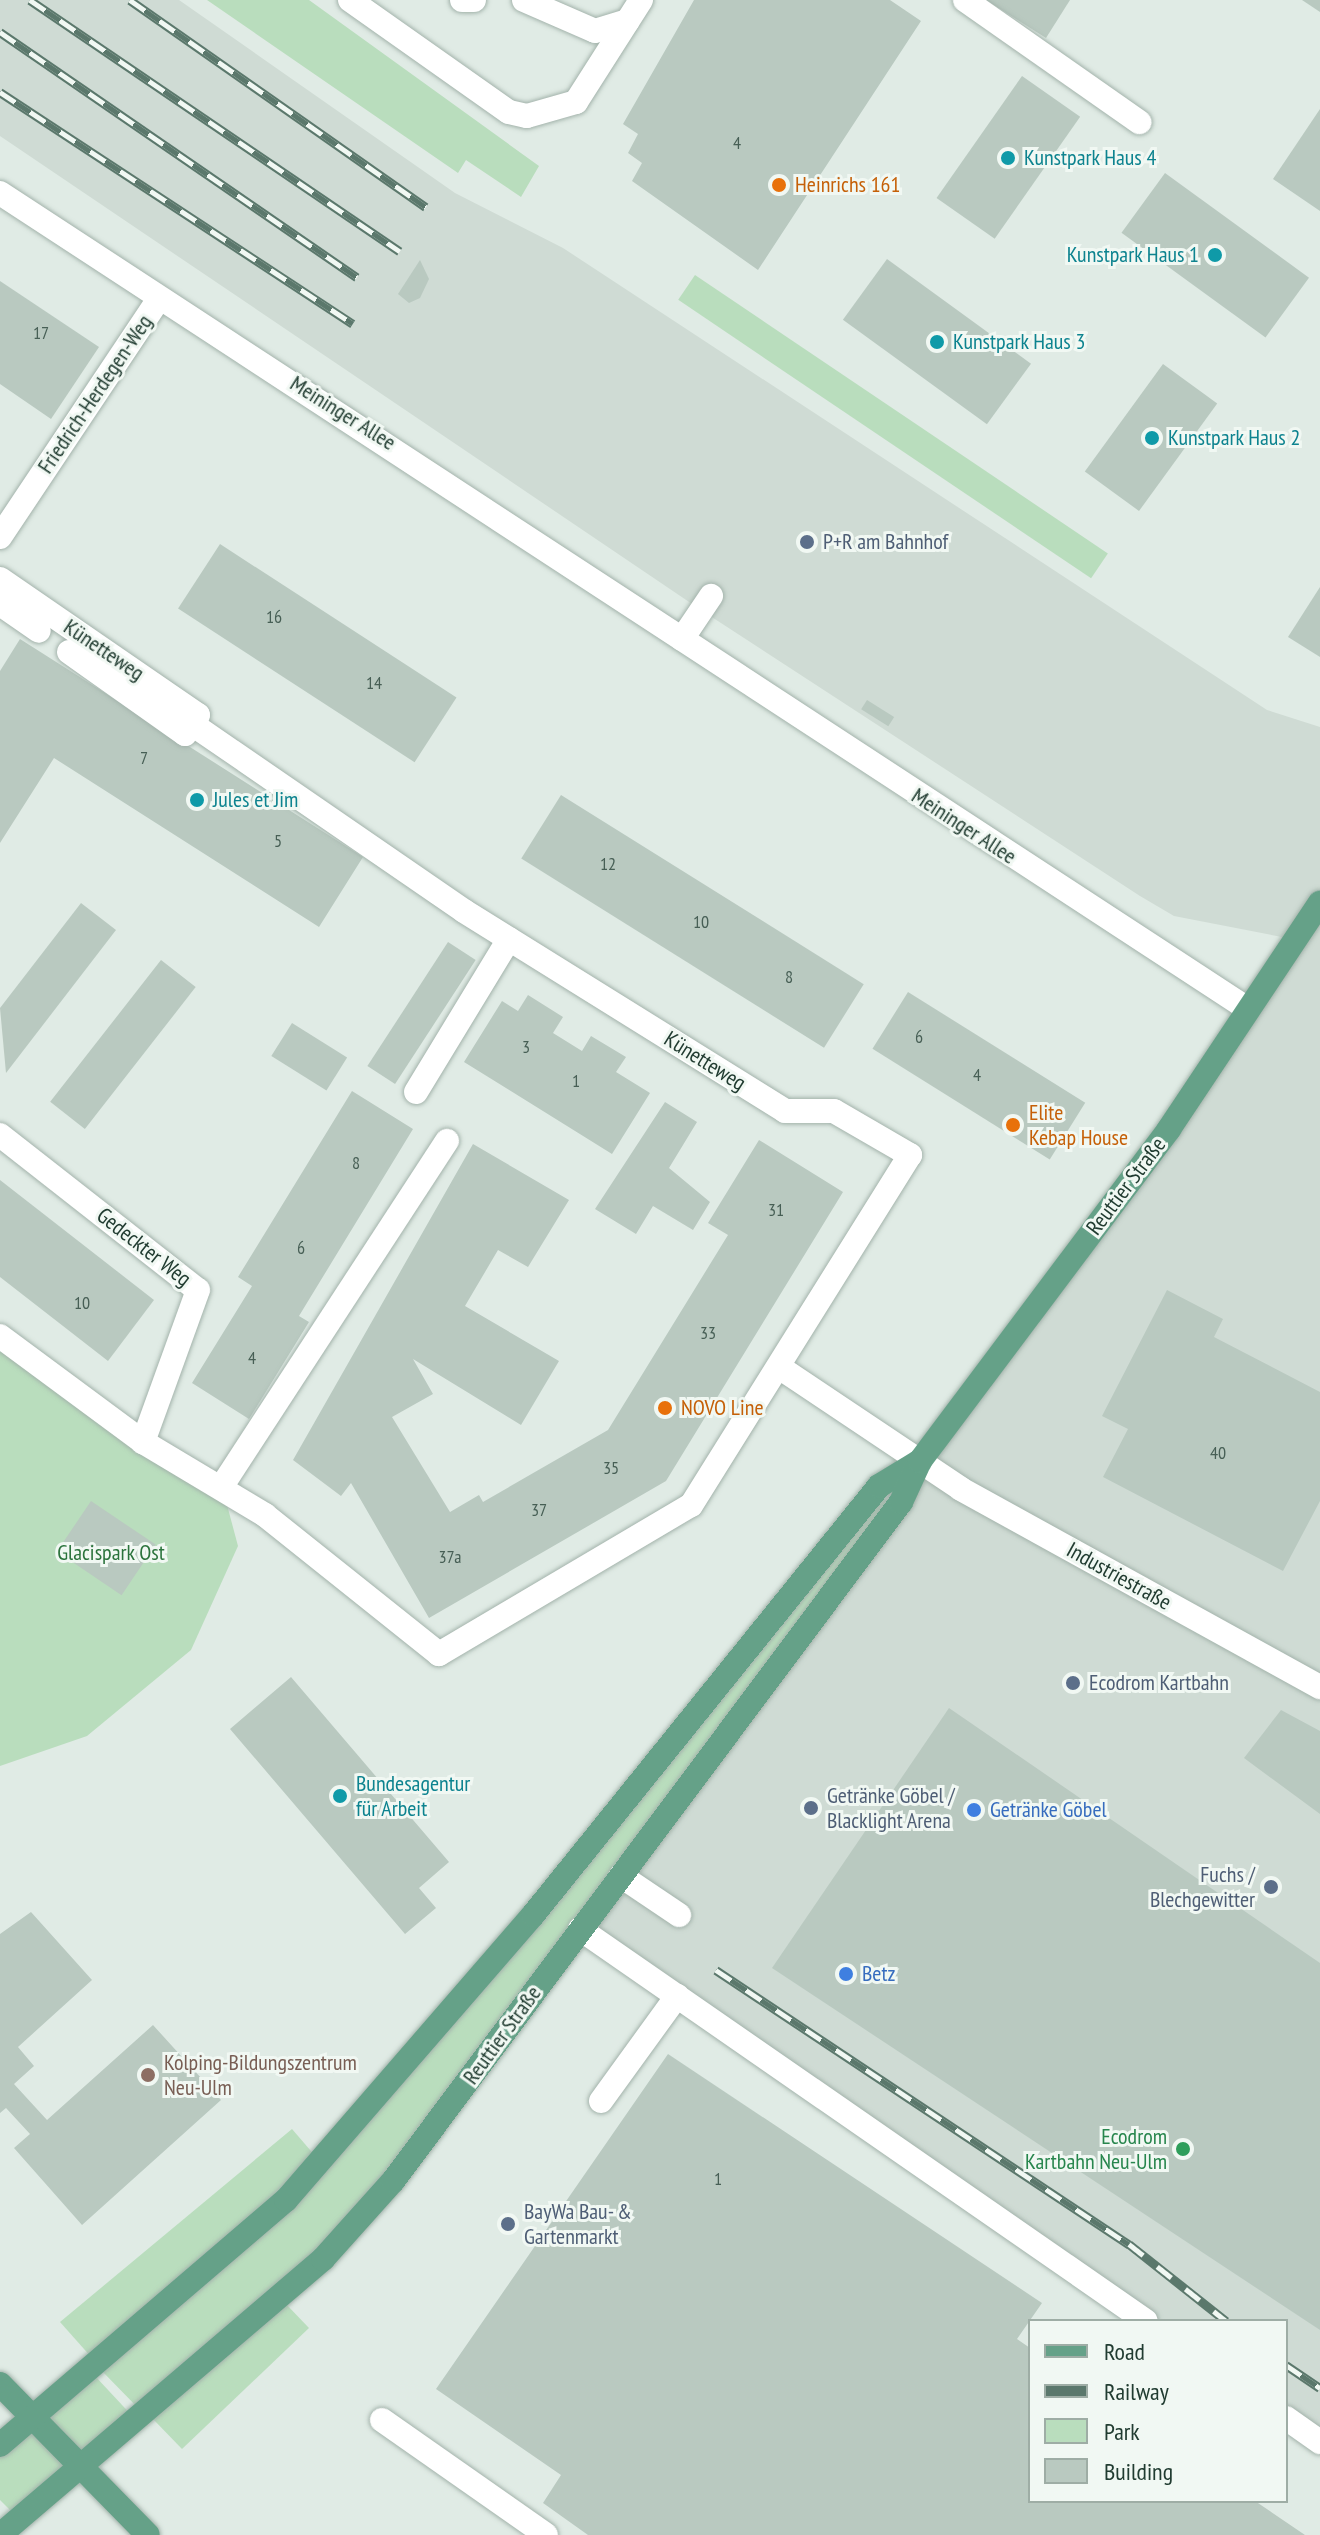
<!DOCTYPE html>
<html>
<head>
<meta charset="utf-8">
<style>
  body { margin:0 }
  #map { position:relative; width:1320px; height:2535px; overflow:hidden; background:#e0ebe5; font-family:"PT Sans Narrow",sans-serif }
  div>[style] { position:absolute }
  .built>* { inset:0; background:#cfdbd4 }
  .green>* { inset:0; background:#b9ddbd; transform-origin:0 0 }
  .building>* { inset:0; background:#b9c9c0; transform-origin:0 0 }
  .roads { filter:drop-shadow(0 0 2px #a3b3ab) drop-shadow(0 0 2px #a3b3ab) }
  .minor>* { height:24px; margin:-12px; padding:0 12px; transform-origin:12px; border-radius:12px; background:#fff }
  .major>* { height:24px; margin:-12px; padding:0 12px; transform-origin:12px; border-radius:12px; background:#65a188 }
  .rail>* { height:9px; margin-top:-4.5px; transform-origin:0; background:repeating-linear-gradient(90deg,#f1f8f3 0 18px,#5b786c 0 36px); box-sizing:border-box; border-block:2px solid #5b786c }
  .dots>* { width:22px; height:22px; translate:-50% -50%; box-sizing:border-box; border:4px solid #f1f8f3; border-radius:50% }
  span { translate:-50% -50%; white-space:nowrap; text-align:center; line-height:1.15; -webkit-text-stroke:6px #f1f8f3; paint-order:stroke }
  .number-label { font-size:18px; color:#475f55 }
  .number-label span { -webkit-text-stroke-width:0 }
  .culture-label { font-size:22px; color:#0d838f }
  .left { translate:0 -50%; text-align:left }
  .right { translate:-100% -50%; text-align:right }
  .food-label { font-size:22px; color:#c56008 }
  .street-label { font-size:22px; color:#213c31 }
  .service-label { font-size:22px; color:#4e5e75 }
  .park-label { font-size:22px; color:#2b733c }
  .shop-label { font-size:22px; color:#366cbe }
  .education-label { font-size:22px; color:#785e54 }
  .leisure-label { font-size:22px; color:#27864d }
  .legend { position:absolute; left:1028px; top:2319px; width:260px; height:184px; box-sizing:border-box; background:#f1f8f3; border:2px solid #9eada5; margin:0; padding:10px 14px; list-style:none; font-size:24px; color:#213c31 }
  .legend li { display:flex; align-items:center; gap:16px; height:40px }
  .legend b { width:40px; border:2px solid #9eada5 }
</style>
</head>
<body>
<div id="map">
  <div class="built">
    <div style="clip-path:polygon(0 0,179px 0,455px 193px,563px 248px,1267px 710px,1320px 727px,1320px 2442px,1286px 2418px,1286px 2321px,1146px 2321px,578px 1927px,1297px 940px,1174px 916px,1140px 896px,701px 610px,0 136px)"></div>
  </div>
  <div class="green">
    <div style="clip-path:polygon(207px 0,309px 0,539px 166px,521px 197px,466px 160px,458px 173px)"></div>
    <div style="left:695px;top:275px;width:498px;height:30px;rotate:34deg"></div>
    <div style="clip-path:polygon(0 1336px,222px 1486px,238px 1546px,191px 1650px,87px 1736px,0 1766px)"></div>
    <div style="clip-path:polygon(878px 1494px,893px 1505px,389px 2180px,319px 2254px,140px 2410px,101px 2370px,231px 2254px)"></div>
    <div style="clip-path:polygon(292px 2129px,317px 2158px,92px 2358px,60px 2322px)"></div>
    <div style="clip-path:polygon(285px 2303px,309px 2328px,182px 2449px,151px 2417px)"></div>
    <div style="left:95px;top:2376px;width:54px;height:68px;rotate:47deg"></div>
    <div style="clip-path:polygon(33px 2427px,72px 2468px,15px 2515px,0 2500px,0 2453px)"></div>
  </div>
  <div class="building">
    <div style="clip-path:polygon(694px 0,890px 0,921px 21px,758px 270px,632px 181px,642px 163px,628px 153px,638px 134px,623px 124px)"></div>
    <div style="clip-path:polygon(986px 0,1070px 0,1046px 38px)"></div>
    <div style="clip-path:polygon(1302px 0,1320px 0,1320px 12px)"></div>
    <div style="left:1022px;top:76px;width:71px;height:149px;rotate:35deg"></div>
    <div style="clip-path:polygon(1320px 109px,1320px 211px,1273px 179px)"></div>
    <div style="left:1165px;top:173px;width:178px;height:74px;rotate:36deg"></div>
    <div style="left:887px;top:259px;width:178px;height:75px;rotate:36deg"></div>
    <div style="clip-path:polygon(420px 260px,429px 279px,420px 298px,409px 303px,398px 294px)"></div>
    <div style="clip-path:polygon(0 281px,99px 347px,51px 419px,0 384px)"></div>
    <div style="left:1163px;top:364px;width:67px;height:133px;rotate:36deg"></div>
    <div style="left:220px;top:544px;width:282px;height:77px;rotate:33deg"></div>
    <div style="clip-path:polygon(1320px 587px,1320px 657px,1288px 637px)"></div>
    <div style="clip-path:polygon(20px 639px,363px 857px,319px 927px,54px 758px,0 843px,0 671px)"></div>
    <div style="left:867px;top:700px;width:32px;height:11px;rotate:32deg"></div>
    <div style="left:561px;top:795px;width:357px;height:75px;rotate:32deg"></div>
    <div style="clip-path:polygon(81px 903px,116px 930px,6px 1073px,0 1008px)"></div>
    <div style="left:448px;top:942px;width:33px;height:148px;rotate:33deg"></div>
    <div style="left:161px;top:960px;width:44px;height:180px;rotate:38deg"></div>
    <div style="left:908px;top:992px;width:209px;height:67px;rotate:32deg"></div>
    <div style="clip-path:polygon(528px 995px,563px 1017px,553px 1033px,582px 1051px,591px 1036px,626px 1057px,616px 1072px,650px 1093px,612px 1154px,464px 1062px,502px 1001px,518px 1011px)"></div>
    <div style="left:292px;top:1023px;width:65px;height:39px;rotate:32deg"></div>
    <div style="clip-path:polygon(352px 1091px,413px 1129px,299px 1316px,309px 1322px,249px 1419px,192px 1383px,252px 1286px,238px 1277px)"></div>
    <div style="clip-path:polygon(665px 1102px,697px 1122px,669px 1168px,710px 1202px,693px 1230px,653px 1206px,636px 1234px,595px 1209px)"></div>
    <div style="clip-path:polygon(759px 1140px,843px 1192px,666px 1481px,429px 1618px,351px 1483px,341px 1496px,293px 1460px,473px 1144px,569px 1200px,528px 1267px,498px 1250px,465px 1306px,559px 1361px,521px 1425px,413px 1359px,433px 1394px,392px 1417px,450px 1512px,479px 1495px,483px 1502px,608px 1430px,728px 1235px,708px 1223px)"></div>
    <div style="clip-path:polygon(0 1180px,154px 1300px,108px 1361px,0 1277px)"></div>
    <div style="clip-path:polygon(1167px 1290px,1223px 1319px,1214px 1337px,1320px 1392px,1320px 1501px,1283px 1571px,1103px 1477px,1128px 1429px,1102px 1416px)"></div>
    <div style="left:91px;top:1501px;width:78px;height:61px;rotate:34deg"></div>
    <div style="clip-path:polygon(291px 1677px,449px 1862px,419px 1888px,436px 1908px,405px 1934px,230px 1729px)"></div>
    <div style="clip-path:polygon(949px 1708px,1320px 1963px,1320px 2330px,772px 1968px)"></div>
    <div style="clip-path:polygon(1281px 1710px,1320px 1731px,1320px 1814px,1244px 1758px)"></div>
    <div style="clip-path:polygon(31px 1912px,92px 1980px,18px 2047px,34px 2066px,14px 2084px,47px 2120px,153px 2025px,221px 2100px,82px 2225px,14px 2148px,30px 2134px,6px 2108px,0 2113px,0 1934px)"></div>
    <div style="clip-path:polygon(668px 2054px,1042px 2303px,1017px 2339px,1030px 2348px,1030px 2501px,1255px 2501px,1305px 2535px,588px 2535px,543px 2503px,561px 2475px,436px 2389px)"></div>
  </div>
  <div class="roads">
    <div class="minor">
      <div style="left:350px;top:0;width:194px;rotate:35.2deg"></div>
      <div style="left:509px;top:112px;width:18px;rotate:13deg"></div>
      <div style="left:527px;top:116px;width:51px;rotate:-15.9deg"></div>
      <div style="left:576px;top:102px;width:121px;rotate:-57.5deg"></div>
      <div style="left:462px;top:0;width:12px"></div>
      <div style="left:524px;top:0;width:77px;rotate:23.6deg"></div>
      <div style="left:595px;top:31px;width:34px;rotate:-17deg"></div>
      <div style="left:965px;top:0;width:213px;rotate:35deg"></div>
      <div style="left:0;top:193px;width:1491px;rotate:33.18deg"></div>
      <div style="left:0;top:537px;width:286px;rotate:-56.3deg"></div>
      <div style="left:0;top:579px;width:240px;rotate:34.5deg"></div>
      <div style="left:198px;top:715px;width:11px;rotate:124deg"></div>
      <div style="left:192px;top:724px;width:330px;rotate:34.5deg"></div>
      <div style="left:464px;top:911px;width:378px;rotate:31.9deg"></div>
      <div style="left:785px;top:1111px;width:49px"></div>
      <div style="left:834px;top:1111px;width:88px;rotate:30.1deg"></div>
      <div style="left:910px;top:1155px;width:413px;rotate:122deg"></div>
      <div style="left:691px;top:1505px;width:293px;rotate:149.4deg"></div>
      <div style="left:439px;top:1654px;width:223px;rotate:-141.4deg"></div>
      <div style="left:265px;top:1515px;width:142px;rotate:-149.1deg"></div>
      <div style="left:143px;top:1442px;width:178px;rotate:-143.5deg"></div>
      <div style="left:0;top:604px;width:47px;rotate:34.7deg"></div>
      <div style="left:682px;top:639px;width:52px;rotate:-56deg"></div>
      <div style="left:69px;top:652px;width:142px;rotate:35.3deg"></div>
      <div style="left:185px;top:734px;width:12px;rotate:-55deg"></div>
      <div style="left:416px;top:1092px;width:179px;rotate:-58.7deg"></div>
      <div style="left:0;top:1135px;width:251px;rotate:38.1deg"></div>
      <div style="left:198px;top:1290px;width:162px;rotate:109.9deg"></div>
      <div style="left:779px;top:1367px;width:219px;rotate:33.8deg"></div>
      <div style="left:961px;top:1489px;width:410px;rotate:28.9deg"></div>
      <div style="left:222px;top:1486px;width:412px;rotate:-56.9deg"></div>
      <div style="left:621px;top:1876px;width:70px;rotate:33.9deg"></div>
      <div style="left:580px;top:1929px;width:688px;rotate:34.71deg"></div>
      <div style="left:601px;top:2101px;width:130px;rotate:-54.1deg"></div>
      <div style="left:1286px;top:2418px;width:42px;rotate:35.2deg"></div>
      <div style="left:382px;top:2420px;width:200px;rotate:35deg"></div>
    </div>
    <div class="major">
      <div style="left:0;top:2384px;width:211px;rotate:45.6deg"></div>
      <div style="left:0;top:2445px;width:377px;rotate:-40.6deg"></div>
      <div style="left:286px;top:2200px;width:377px;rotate:-49.1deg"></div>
      <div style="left:533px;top:1915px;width:551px;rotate:-51.11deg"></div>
      <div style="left:879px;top:1486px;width:48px;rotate:-31.4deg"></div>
      <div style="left:0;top:2535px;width:425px;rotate:-40.5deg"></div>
      <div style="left:323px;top:2259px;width:105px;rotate:-48.1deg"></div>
      <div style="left:393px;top:2181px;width:848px;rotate:-53.2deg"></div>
      <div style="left:901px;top:1502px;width:45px;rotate:-65.1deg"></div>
      <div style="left:920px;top:1461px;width:415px;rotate:-53.1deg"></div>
      <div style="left:1169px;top:1129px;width:272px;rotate:-56.3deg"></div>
    </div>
  </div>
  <div class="rail">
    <div style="left:30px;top:0;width:447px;rotate:34.2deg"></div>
    <div style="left:130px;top:0;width:361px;rotate:35deg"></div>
    <div style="left:0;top:32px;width:433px;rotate:34.5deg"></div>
    <div style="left:0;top:92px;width:422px;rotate:33.3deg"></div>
    <div style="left:716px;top:1970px;width:496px;rotate:33.6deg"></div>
    <div style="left:1129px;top:2244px;width:124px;rotate:38.4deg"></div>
    <div style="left:1286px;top:2365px;width:41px;rotate:34.1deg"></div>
  </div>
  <div class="dots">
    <div style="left:1008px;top:158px;background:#0f9aa8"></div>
    <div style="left:779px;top:185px;background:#e8710a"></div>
    <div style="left:1215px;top:255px;background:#0f9aa8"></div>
    <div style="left:937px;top:342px;background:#0f9aa8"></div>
    <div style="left:1152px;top:438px;background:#0f9aa8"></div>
    <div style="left:807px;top:542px;background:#5c6f8a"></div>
    <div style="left:197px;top:800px;background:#0f9aa8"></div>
    <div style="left:1013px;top:1125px;background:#e8710a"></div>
    <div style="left:665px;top:1408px;background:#e8710a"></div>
    <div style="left:1073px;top:1683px;background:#5c6f8a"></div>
    <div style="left:340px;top:1796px;background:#0f9aa8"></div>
    <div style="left:811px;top:1808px;background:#5c6f8a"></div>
    <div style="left:974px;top:1810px;background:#3f7fe0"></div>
    <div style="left:1271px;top:1887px;background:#5c6f8a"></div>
    <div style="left:846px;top:1974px;background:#3f7fe0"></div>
    <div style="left:148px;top:2075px;background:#8d6e63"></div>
    <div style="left:1183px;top:2149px;background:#2e9e5b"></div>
    <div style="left:508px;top:2224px;background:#5c6f8a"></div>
  </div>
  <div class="number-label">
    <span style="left:737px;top:143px">4</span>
    <span style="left:41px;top:333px">17</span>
    <span style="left:274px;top:617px">16</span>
    <span style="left:374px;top:683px">14</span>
    <span style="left:144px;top:758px">7</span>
    <span style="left:278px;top:841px">5</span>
    <span style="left:608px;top:864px">12</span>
    <span style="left:701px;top:922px">10</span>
    <span style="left:789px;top:977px">8</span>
    <span style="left:919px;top:1037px">6</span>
    <span style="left:526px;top:1047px">3</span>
    <span style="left:977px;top:1075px">4</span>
    <span style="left:576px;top:1081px">1</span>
    <span style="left:356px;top:1163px">8</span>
    <span style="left:776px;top:1210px">31</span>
    <span style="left:301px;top:1248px">6</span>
    <span style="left:82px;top:1303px">10</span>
    <span style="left:708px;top:1333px">33</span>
    <span style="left:252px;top:1358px">4</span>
    <span style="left:1218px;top:1453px">40</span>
    <span style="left:611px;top:1468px">35</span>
    <span style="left:539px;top:1510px">37</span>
    <span style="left:450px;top:1557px">37a</span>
    <span style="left:718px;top:2179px">1</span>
  </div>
  <div class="culture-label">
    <span class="left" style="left:1024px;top:158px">Kunstpark Haus 4</span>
    <span class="right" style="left:1199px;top:255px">Kunstpark Haus 1</span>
    <span class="left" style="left:953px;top:342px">Kunstpark Haus 3</span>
    <span class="left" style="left:1168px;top:438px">Kunstpark Haus 2</span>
    <span class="left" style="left:213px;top:800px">Jules et Jim</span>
    <span class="left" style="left:356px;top:1796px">Bundesagentur<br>für Arbeit</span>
  </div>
  <div class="food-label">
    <span class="left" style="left:795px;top:185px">Heinrichs 161</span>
    <span class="left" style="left:1029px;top:1125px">Elite<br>Kebap House</span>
    <span class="left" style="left:681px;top:1408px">NOVO Line</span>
  </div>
  <div class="street-label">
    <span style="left:95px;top:394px;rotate:-56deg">Friedrich-Herdegen-Weg</span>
    <span style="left:343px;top:413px;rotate:32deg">Meininger Allee</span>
    <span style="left:104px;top:650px;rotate:34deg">Künetteweg</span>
    <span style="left:964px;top:826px;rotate:33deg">Meininger Allee</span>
    <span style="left:705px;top:1061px;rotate:32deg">Künetteweg</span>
    <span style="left:1126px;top:1186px;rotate:-53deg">Reuttier Straße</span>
    <span style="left:144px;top:1247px;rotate:38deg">Gedeckter Weg</span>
    <span style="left:1119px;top:1576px;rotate:29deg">Industriestraße</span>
    <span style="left:502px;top:2035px;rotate:-54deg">Reuttier Straße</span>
  </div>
  <div class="service-label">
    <span class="left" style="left:823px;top:542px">P+R am Bahnhof</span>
    <span class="left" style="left:1089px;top:1683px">Ecodrom Kartbahn</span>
    <span class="left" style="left:827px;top:1808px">Getränke Göbel /<br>Blacklight Arena</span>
    <span class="right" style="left:1255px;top:1887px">Fuchs /<br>Blechgewitter</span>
    <span class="left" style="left:524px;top:2224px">BayWa Bau- &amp;<br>Gartenmarkt</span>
  </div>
  <div class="park-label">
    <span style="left:111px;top:1553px">Glacispark Ost</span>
  </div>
  <div class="shop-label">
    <span class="left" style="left:990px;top:1810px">Getränke Göbel</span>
    <span class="left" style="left:862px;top:1974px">Betz</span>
  </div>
  <div class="education-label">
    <span class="left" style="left:164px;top:2075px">Kolping-Bildungszentrum<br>Neu-Ulm</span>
  </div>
  <div class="leisure-label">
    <span class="right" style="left:1167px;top:2149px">Ecodrom<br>Kartbahn Neu-Ulm</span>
  </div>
  <ul class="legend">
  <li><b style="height:10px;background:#65a188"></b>Road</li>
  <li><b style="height:10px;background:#5b786c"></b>Railway</li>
  <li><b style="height:22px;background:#b9ddbd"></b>Park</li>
  <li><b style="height:22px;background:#b9c9c0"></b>Building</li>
  </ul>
</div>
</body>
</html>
